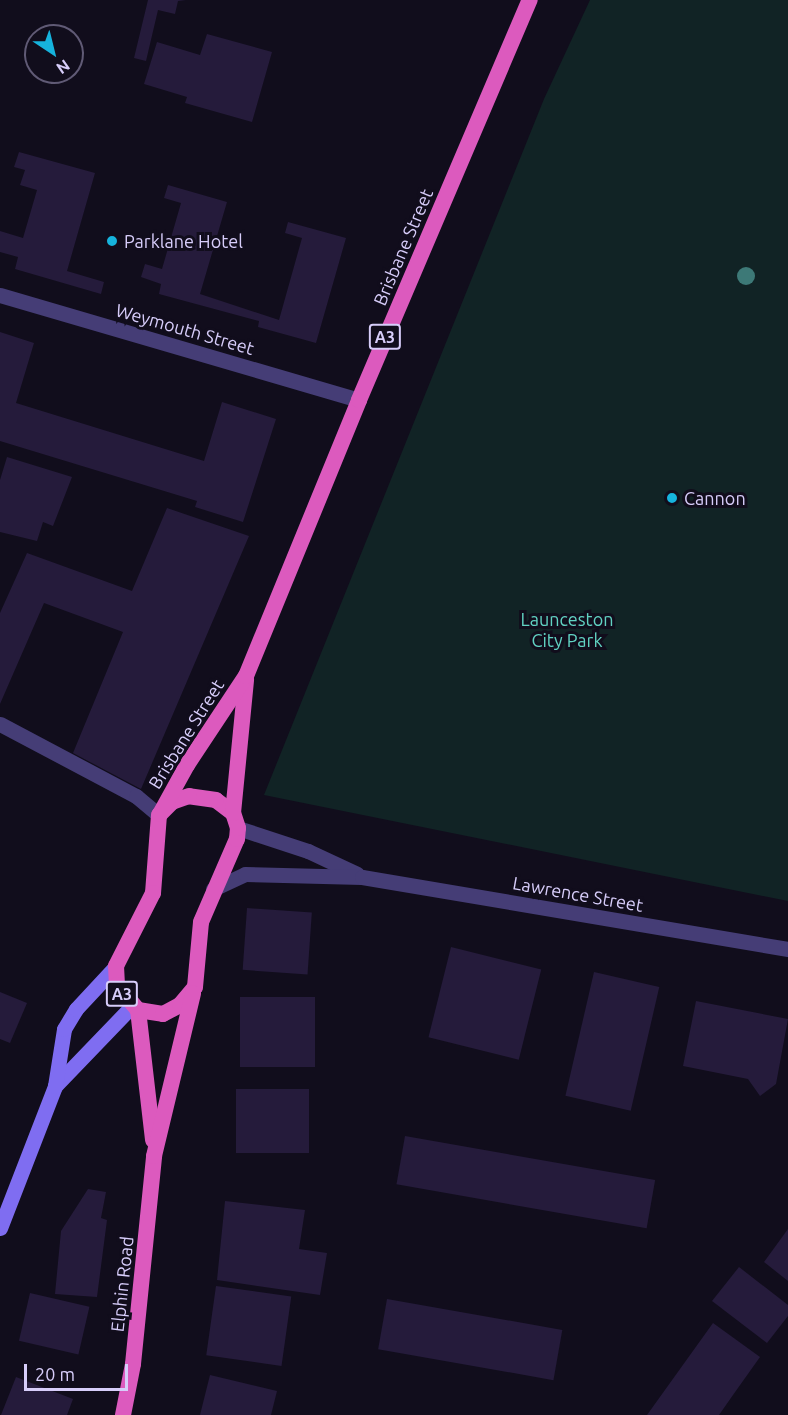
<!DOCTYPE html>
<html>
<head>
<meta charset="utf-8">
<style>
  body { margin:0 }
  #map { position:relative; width:788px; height:1415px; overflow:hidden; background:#110d1c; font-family:Ubuntu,sans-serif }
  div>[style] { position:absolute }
  .green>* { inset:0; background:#112325 }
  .building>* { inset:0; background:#251b3b; transform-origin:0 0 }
  .service>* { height:15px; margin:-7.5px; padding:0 7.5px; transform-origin:7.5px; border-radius:7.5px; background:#453d76 }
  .minor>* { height:15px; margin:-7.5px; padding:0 7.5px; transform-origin:7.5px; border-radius:7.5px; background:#453d76 }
  .secondary>* { height:15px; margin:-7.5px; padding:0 7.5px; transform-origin:7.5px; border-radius:7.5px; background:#7f6df1 }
  .trunk>* { height:16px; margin:-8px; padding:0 8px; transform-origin:8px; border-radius:8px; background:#dc5abe }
  .trees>* { width:18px; height:18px; margin:-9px; border-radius:50%; background:#3d7977 }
  .dots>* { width:16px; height:16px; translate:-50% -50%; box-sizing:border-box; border:3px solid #110d1c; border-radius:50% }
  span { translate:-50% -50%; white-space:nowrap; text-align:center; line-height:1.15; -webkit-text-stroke:6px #110d1c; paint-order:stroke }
  .shield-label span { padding:2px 4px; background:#110d1c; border:2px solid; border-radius:4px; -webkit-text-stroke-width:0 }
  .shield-label { font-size:16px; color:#d7cdfa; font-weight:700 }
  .poi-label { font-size:18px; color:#d7cdfa }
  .left { translate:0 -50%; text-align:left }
  .street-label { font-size:18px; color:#d7cdfa }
  .park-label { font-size:18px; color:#61d2c2 }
  .north { position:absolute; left:24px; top:24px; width:60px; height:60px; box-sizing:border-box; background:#110d1c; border:2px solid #605a75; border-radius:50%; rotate:145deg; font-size:16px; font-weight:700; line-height:24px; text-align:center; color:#d7cdfa }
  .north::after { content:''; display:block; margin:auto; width:21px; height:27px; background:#16b3dd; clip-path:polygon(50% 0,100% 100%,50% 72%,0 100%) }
  .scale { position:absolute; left:24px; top:1364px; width:104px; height:27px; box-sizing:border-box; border:3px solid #d7cdfa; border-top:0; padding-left:8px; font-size:18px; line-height:21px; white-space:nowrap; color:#d7cdfa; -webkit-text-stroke:4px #110d1c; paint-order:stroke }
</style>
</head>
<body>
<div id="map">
  <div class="green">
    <div style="clip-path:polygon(590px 0,788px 0,788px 901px,264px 795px,544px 99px)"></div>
  </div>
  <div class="building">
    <div style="clip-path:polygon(148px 0,186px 0,178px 1px,175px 14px,158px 10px,146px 61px,134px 58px)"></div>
    <div style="clip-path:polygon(207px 34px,272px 52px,252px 122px,185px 103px,187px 97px,144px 84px,157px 42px,200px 55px)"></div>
    <div style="clip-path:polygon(19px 152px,95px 173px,67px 271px,104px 282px,101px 294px,15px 269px,18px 257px,0 252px,0 231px,23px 238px,37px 190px,20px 185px,25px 170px,14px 167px)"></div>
    <div style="clip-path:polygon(168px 185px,227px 202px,200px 294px,279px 320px,302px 238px,285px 233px,288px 222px,346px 238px,316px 343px,258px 327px,259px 321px,159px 294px,161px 284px,141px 277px,145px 264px,162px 269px,181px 203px,164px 198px)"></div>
    <div style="clip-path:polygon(0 332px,34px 343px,16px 403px,204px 461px,222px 402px,276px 419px,243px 522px,195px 507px,197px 501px,0 441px)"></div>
    <div style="clip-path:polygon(7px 457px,72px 477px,53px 526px,43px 522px,37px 541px,0 532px,0 480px)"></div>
    <div style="clip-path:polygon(167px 508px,249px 536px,141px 789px,73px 753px,123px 632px,44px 603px,0 704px,0 613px,27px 553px,132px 591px)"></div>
    <div style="left:247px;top:908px;width:65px;height:62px;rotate:4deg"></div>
    <div style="left:451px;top:947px;width:93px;height:93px;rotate:14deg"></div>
    <div style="left:594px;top:972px;width:67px;height:127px;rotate:13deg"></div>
    <div style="clip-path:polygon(0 992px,27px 1003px,10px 1043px,0 1039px)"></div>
    <div style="left:240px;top:997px;width:75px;height:70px"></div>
    <div style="clip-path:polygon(696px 1001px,788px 1019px,776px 1084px,760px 1096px,748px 1079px,683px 1066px)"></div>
    <div style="left:236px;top:1089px;width:73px;height:64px"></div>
    <div style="left:405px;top:1136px;width:254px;height:49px;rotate:10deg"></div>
    <div style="clip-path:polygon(88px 1189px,106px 1192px,101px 1218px,107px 1220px,97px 1297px,55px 1294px,61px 1231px)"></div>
    <div style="clip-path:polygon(225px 1201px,305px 1210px,299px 1249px,327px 1253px,320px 1295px,217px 1280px)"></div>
    <div style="clip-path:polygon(788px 1229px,788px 1281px,764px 1262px)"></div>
    <div style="clip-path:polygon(739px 1267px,788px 1305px,788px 1316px,767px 1343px,712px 1301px)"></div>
    <div style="left:216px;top:1286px;width:76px;height:70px;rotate:8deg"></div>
    <div style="left:30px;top:1293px;width:61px;height:49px;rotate:13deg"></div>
    <div style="left:387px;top:1299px;width:178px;height:51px;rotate:10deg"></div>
    <div style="clip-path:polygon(713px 1323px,760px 1357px,733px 1395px,719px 1415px,647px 1415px)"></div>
    <div style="clip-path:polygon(210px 1375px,277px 1391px,271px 1415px,200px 1415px)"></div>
    <div style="clip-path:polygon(16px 1377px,73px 1399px,67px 1415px,1px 1415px)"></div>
  </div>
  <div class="service">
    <div style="left:0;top:724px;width:154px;rotate:27.9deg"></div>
    <div style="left:136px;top:796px;width:30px;rotate:40deg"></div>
  </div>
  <div class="minor">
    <div style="left:0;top:295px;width:374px;rotate:16.3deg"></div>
    <div style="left:238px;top:828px;width:74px;rotate:18.2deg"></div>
    <div style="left:308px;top:851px;width:54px;rotate:25.1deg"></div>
    <div style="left:213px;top:889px;width:35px;rotate:-25deg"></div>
    <div style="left:245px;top:874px;width:117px;rotate:1.5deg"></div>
    <div style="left:362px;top:877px;width:432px;rotate:9.6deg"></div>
  </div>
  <div class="secondary">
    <div style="left:55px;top:1086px;width:111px;rotate:-46.1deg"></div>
    <div style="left:0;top:1228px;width:152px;rotate:-68.8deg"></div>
    <div style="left:55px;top:1086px;width:58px;rotate:-81deg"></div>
    <div style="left:64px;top:1029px;width:23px;rotate:-59deg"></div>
    <div style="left:76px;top:1009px;width:59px;rotate:-47.1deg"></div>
  </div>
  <div class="trunk">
    <div style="left:233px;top:813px;width:21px;rotate:-143deg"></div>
    <div style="left:216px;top:800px;width:27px;rotate:-172deg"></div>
    <div style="left:189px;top:796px;width:18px;rotate:161deg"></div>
    <div style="left:172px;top:802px;width:18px;rotate:135deg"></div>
    <div style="left:159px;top:815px;width:78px;rotate:94.4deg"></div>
    <div style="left:153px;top:893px;width:82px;rotate:116.9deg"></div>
    <div style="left:116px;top:966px;width:19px;rotate:87deg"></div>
    <div style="left:117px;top:985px;width:33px;rotate:50deg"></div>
    <div style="left:138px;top:1010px;width:25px;rotate:9deg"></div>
    <div style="left:163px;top:1014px;width:19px;rotate:-28deg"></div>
    <div style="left:180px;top:1005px;width:23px;rotate:-50deg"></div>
    <div style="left:195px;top:987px;width:65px;rotate:-84.7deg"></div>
    <div style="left:201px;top:922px;width:90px;rotate:-66.6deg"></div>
    <div style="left:237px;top:839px;width:11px;rotate:-85deg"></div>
    <div style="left:238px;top:828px;width:16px;rotate:-108deg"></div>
    <div style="left:233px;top:813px;width:134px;rotate:-84.4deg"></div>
    <div style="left:160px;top:814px;width:56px;rotate:-61.1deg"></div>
    <div style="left:187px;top:765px;width:107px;rotate:-56.5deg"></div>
    <div style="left:246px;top:676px;width:298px;rotate:-67.7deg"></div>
    <div style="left:359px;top:400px;width:435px;rotate:-66.9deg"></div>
    <div style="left:138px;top:1010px;width:131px;rotate:83.4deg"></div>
    <div style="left:123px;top:1415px;width:52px;rotate:-78.9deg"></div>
    <div style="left:133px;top:1364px;width:209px;rotate:-84.2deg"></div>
    <div style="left:154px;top:1156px;width:167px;rotate:-76.5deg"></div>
  </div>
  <div class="trees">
    <div style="left:746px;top:276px"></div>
  </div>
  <div class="dots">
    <div style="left:112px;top:241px;background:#16b3dd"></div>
    <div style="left:672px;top:498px;background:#16b3dd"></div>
  </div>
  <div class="shield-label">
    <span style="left:385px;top:337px">A3</span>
    <span style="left:122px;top:994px">A3</span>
  </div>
  <div class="poi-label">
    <span class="left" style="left:124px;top:241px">Parklane Hotel</span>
    <span class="left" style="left:684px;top:498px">Cannon</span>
  </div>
  <div class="street-label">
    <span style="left:403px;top:247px;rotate:-67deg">Brisbane Street</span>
    <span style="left:185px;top:329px;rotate:16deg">Weymouth Street</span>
    <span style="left:186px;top:734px;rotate:-58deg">Brisbane Street</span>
    <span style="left:578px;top:894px;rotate:10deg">Lawrence Street</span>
    <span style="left:122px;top:1284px;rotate:-84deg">Elphin Road</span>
  </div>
  <div class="park-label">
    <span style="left:567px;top:630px">Launceston<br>City Park</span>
  </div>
  <div class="north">N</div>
  <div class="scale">20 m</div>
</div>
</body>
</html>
